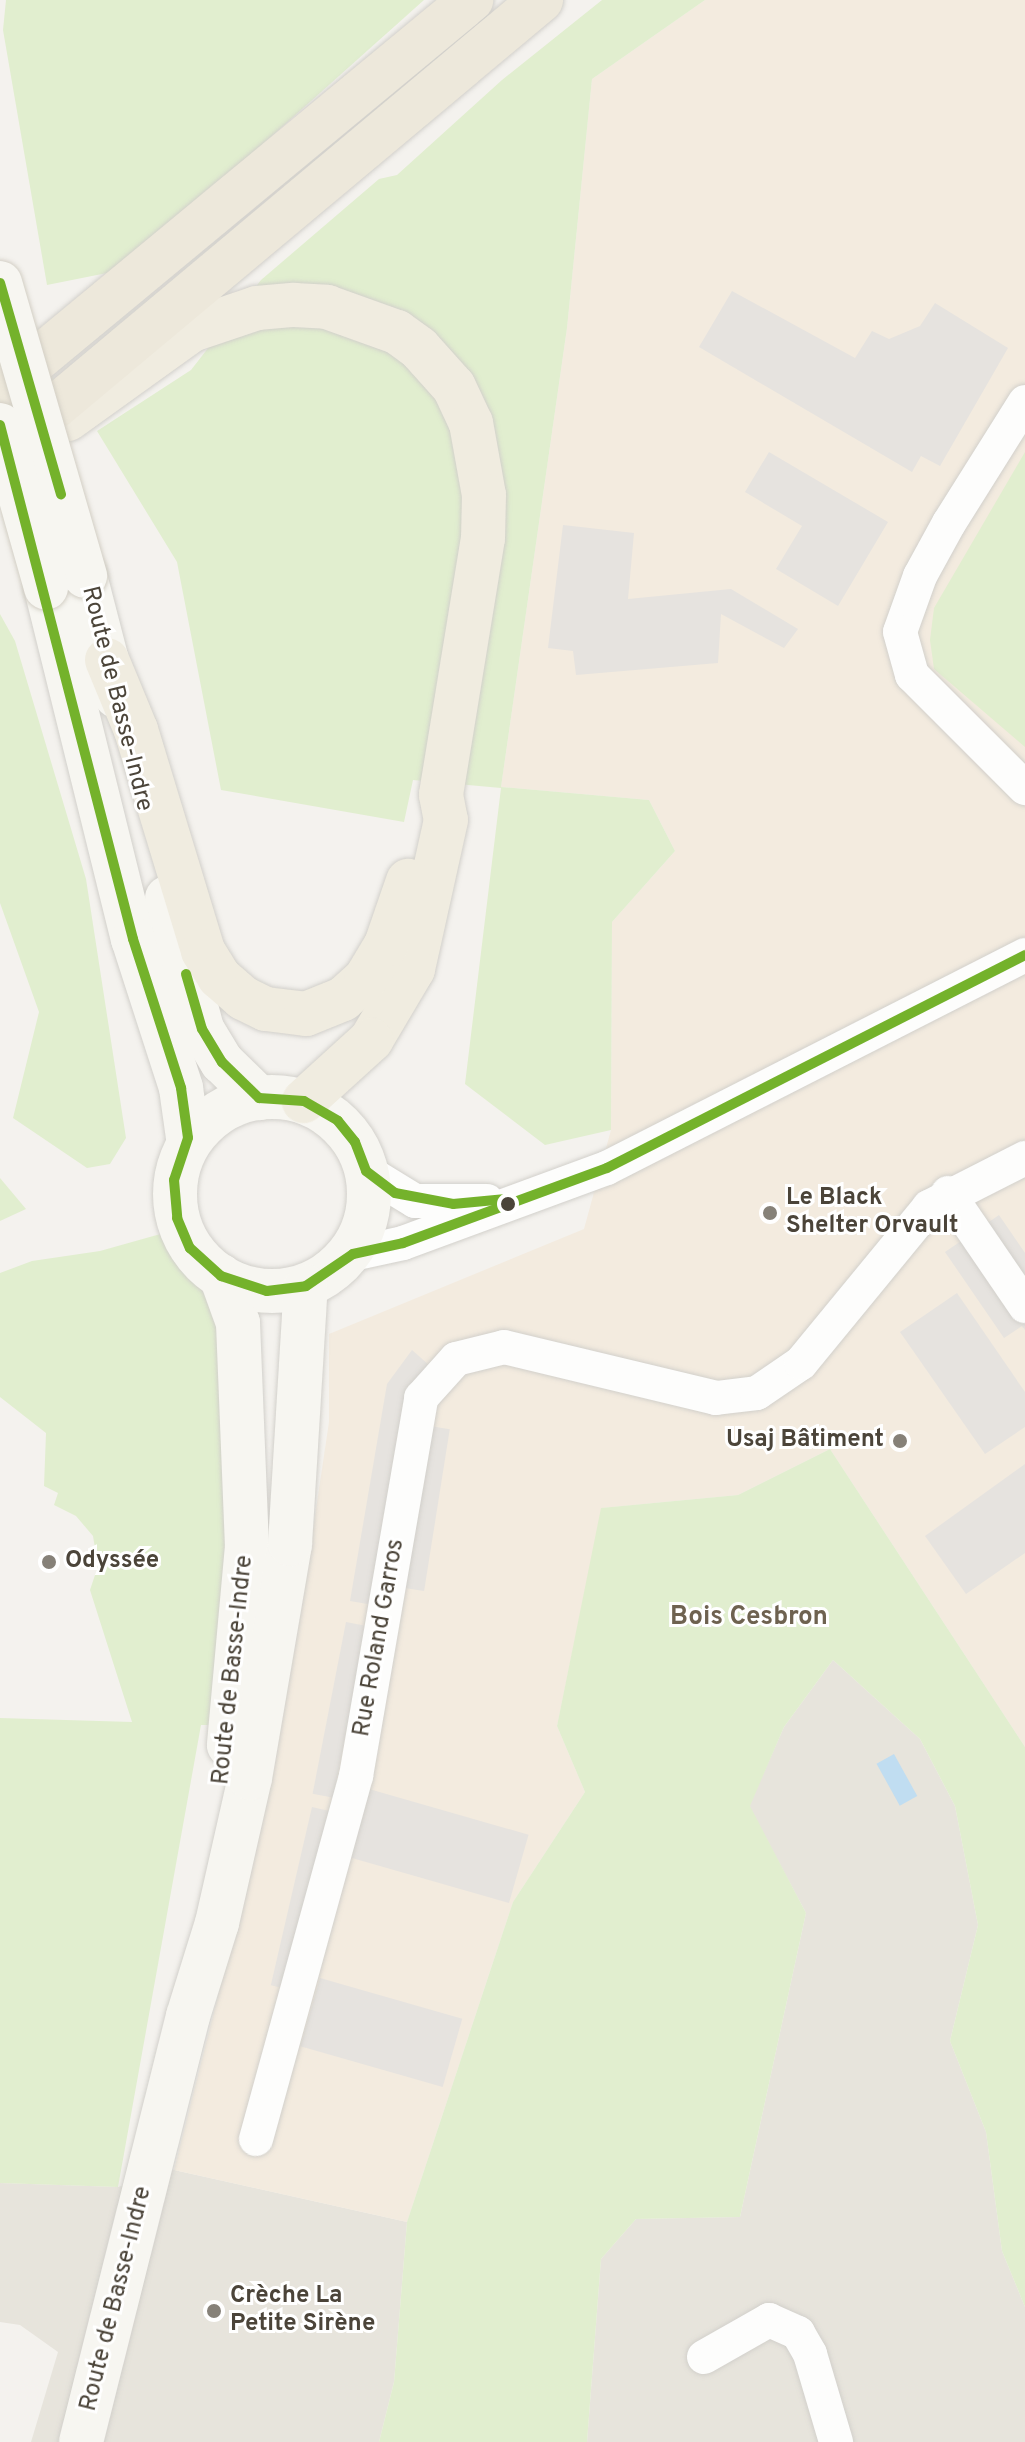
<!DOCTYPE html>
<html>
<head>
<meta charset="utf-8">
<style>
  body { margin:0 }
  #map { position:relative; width:1025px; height:2442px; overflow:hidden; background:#f4f2ee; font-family:Overpass,sans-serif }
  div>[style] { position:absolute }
  .residential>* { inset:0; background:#e7e4dc }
  .commercial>* { inset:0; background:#f3ebdf }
  .green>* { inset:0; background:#e1eecf }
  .parking>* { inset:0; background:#e6e3df; transform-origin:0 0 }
  .water>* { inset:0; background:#c0ddf1; transform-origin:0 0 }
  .roads { filter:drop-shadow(0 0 2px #d2d0cb) drop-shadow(0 0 2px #d2d0cb) }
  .minor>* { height:34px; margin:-17px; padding:0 17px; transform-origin:17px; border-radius:17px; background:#fdfdfc }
  .secondary>* { height:44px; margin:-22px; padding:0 22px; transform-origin:22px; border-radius:22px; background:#f7f6f1 }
  .secondary>.ring { margin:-22px; padding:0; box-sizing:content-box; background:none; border:44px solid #f7f6f1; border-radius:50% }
  .trunk>* { height:44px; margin:-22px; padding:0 22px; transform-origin:22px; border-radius:22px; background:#f0ece0 }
  .motorway>* { height:44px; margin:-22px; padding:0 22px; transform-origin:22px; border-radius:22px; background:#ede8db }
  .bridges { filter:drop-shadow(0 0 2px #d3cfc5) drop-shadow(0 0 2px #d3cfc5) }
  .secondary-bridge>* { height:44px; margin:-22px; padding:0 22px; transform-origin:22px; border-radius:22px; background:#f7f6f1 }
  .bus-1>* { height:10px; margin:-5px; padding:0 5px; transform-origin:5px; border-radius:5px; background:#74b22b }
  .dots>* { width:22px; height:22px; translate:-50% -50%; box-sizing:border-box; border:4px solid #fff; border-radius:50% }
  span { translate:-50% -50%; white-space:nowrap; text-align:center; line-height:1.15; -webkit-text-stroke:6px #fff; paint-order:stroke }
  .street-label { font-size:24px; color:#4b4439 }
  .poi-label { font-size:24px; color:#4b4439; font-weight:700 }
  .left { translate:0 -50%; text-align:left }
  .right { translate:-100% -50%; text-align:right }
  .neighbourhood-label { font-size:26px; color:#6e6250; font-weight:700 }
</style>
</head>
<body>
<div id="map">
  <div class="residential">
    <div style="clip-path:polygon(833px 1660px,920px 1739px,955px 1806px,978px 1925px,950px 2041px,986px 2132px,1002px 2251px,1025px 2307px,1025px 2442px,587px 2442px,601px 2259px,636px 2219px,740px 2217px,806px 1913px,749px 1806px,784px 1727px)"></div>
    <div style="clip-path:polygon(174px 2170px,407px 2222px,394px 2382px,379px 2442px,31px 2442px,58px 2352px,20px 2325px,0 2322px,0 2183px,118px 2187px)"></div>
  </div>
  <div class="commercial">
    <div style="clip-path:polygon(705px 0,1025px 0,1025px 1747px,830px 1449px,738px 1495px,602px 1508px,557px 1726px,585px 1792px,513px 1902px,407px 2222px,174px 2170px,248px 1877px,299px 1623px,329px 1422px,329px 1334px,584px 1229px,611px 1130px,612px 922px,675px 851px,649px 800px,501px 787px,567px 328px,592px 79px)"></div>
  </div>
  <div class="green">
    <div style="clip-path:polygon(6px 0,424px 0,122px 270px,47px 285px,3px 30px)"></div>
    <div style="clip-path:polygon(602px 0,705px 0,592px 79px,567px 328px,501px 787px,649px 800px,675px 851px,612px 922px,611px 1130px,545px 1145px,465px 1084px,501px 788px,413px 780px,404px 822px,221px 790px,177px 562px,97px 431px,191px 370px,261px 280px,379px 179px,397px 175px,502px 80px)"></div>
    <div style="clip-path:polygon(1025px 452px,1025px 747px,934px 669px,930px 640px,934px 608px)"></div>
    <div style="clip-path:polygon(0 614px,15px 641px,86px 879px,126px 1138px,110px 1164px,87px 1168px,13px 1118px,39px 1012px,0 903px)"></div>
    <div style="clip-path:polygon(0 1178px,26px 1209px,0 1221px)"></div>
    <div style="clip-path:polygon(164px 1233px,177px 1260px,215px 1301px,231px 1576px,211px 1725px,201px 1725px,118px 2187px,0 2183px,0 1718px,132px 1722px,90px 1590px,98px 1566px,93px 1536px,76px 1516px,54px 1505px,58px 1493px,44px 1486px,46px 1433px,0 1397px,0 1273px,32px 1261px,100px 1251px)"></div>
    <div style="clip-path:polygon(830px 1449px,1025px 1747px,1025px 2307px,1002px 2251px,986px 2132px,950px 2041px,978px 1925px,955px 1806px,920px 1739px,833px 1660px,784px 1727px,750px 1806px,806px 1913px,740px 2217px,636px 2219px,601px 2259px,587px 2442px,379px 2442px,394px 2382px,407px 2222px,513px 1902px,585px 1792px,557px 1726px,601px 1508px,738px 1495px)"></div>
  </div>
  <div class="parking">
    <div style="clip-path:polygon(732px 291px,855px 358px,872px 331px,889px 339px,920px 326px,935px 303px,1008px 348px,940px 466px,921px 456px,912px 472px,699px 347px)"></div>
    <div style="clip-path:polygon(769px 452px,888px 522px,838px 606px,776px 569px,802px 526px,745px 492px)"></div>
    <div style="clip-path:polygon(563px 525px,634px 533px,628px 599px,731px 589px,798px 629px,784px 648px,721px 614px,718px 663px,576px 675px,573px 651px,548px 648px)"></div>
    <div style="clip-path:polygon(999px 1215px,1025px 1253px,1025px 1330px,1022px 1326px,1004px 1338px,945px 1252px)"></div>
    <div style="clip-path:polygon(957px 1293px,1025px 1392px,1025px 1427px,985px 1454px,900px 1332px)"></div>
    <div style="clip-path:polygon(412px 1350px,429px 1365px,373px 1605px,350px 1601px,387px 1384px)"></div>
    <div style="left:430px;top:1426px;width:20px;height:164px;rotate:9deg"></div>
    <div style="clip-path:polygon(1025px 1464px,1025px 1553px,966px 1594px,925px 1536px)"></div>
    <div style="left:346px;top:1622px;width:21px;height:175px;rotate:11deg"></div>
    <div style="left:369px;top:1789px;width:166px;height:71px;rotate:16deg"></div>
    <div style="left:312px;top:1807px;width:22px;height:183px;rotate:13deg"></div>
    <div style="left:320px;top:1978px;width:148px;height:71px;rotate:16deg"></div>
  </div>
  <div class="water">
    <div style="left:894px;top:1754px;width:48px;height:20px;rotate:61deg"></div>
  </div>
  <div class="roads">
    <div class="minor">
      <div style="left:1025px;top:402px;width:143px;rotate:122.1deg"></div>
      <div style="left:949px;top:523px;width:60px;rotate:118.7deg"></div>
      <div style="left:920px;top:576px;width:59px;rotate:109.7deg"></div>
      <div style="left:900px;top:632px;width:45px;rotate:74.4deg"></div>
      <div style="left:912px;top:675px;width:160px;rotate:45deg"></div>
      <div style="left:366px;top:1171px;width:57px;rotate:31.5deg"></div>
      <div style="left:415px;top:1201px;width:72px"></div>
      <div style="left:948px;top:1193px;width:137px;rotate:55.7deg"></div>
      <div style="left:353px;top:1254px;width:51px;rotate:-12.4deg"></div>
      <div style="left:403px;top:1243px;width:217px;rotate:-20.2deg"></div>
      <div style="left:607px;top:1168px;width:469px;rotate:-27deg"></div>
      <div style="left:256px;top:2139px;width:377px;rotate:-74.6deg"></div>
      <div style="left:356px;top:1776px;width:384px;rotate:-80.2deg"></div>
      <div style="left:421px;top:1398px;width:52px;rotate:-48.1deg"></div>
      <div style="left:456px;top:1359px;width:49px;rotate:-14deg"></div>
      <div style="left:504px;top:1347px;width:218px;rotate:13.5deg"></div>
      <div style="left:716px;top:1398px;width:41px;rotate:-7deg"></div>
      <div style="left:757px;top:1393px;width:53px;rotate:-34.3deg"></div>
      <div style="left:801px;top:1363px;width:202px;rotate:-50.6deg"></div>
      <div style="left:929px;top:1207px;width:108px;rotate:-27deg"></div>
      <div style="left:704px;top:2357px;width:75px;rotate:-29.6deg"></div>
      <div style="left:769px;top:2320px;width:32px;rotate:24deg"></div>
      <div style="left:798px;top:2333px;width:24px;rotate:60deg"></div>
      <div style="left:810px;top:2354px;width:92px;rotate:73.5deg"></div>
    </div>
    <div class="secondary">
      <div style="left:85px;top:576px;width:124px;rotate:75.5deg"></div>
      <div style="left:46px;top:588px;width:362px;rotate:76.1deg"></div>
      <div style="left:133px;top:939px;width:157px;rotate:72.1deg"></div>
      <div style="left:181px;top:1088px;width:50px;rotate:82deg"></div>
      <div style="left:167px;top:898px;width:136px;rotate:75deg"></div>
      <div style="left:202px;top:1029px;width:39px;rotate:59deg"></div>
      <div style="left:222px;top:1062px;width:52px;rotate:44.2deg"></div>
      <div class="ring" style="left:175px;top:1097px;width:150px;height:150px"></div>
      <div style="left:221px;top:1276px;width:50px;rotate:70.1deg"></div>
      <div style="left:238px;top:1323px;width:223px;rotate:87.7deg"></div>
      <div style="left:247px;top:1546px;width:200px;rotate:95.2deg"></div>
      <div style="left:81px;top:2442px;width:439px;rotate:-75.9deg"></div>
      <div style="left:188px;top:2016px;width:97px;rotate:-72.7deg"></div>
      <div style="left:217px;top:1923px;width:149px;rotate:-77.2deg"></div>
      <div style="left:250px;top:1778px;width:237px;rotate:-80.3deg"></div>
      <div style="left:290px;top:1544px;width:258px;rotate:-86.5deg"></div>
    </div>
    <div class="trunk">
      <div style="left:68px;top:419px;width:153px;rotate:-35.7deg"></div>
      <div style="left:192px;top:330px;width:69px;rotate:-18.7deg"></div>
      <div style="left:257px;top:308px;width:37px;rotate:-5deg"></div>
      <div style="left:294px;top:305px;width:33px;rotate:3deg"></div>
      <div style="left:327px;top:307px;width:74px;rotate:19.7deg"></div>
      <div style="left:397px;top:332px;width:27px;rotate:36deg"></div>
      <div style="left:419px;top:348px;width:52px;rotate:48.1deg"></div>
      <div style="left:454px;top:387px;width:40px;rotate:65deg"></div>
      <div style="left:471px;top:423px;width:73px;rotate:79.8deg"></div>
      <div style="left:484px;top:495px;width:43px;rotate:91.3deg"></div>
      <div style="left:483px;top:538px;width:260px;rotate:99.3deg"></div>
      <div style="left:441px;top:795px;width:25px;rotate:79deg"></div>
      <div style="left:446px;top:820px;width:153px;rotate:102.5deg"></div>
      <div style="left:413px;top:969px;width:82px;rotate:120.6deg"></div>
      <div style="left:371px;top:1040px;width:91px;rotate:137.7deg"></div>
      <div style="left:107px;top:660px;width:76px;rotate:67.5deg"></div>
      <div style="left:136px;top:730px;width:231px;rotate:73.1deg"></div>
      <div style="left:203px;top:951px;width:31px;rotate:58deg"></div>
      <div style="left:219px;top:977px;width:32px;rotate:41deg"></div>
      <div style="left:243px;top:998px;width:25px;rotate:26deg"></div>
      <div style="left:266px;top:1009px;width:40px;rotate:7.1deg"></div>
      <div style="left:306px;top:1014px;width:40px;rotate:-22deg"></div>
      <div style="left:343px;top:999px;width:31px;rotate:-42deg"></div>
      <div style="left:366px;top:978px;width:39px;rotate:-59deg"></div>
      <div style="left:386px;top:945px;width:68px;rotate:-71deg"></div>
    </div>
    <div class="motorway">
      <div style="left:0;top:390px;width:612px;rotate:-39.63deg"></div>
      <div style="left:12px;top:443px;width:690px;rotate:-39.94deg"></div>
    </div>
  </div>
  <div class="bridges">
    <div class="secondary-bridge">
      <div style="left:0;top:283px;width:305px;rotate:73.8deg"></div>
      <div style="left:0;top:425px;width:169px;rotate:74.2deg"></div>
    </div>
  </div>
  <div class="bus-1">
    <div style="left:0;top:283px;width:220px;rotate:73.9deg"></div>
    <div style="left:0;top:425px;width:531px;rotate:75.49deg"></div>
    <div style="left:133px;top:939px;width:157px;rotate:72.1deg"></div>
    <div style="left:181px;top:1088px;width:50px;rotate:82deg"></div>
    <div style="left:188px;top:1138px;width:44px;rotate:108.4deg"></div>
    <div style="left:174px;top:1180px;width:38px;rotate:85deg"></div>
    <div style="left:177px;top:1218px;width:33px;rotate:67deg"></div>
    <div style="left:190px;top:1248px;width:42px;rotate:42.1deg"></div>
    <div style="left:221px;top:1276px;width:48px;rotate:18.1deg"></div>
    <div style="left:267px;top:1291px;width:39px;rotate:-7deg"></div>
    <div style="left:306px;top:1286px;width:57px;rotate:-34.2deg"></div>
    <div style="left:353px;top:1254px;width:51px;rotate:-12.4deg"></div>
    <div style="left:403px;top:1243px;width:217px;rotate:-20.2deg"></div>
    <div style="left:607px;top:1168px;width:469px;rotate:-27deg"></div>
    <div style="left:186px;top:974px;width:57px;rotate:73.8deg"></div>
    <div style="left:202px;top:1029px;width:39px;rotate:59deg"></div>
    <div style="left:222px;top:1062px;width:52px;rotate:44.2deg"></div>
    <div style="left:259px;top:1098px;width:45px;rotate:3.8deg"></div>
    <div style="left:304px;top:1101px;width:39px;rotate:30deg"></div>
    <div style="left:338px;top:1121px;width:27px;rotate:51deg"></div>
    <div style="left:355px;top:1142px;width:31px;rotate:69deg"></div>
    <div style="left:366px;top:1171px;width:36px;rotate:37deg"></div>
    <div style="left:395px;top:1193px;width:59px;rotate:10.7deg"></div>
    <div style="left:453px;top:1204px;width:53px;rotate:-5.4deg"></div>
  </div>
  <div class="dots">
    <div style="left:508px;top:1204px;background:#4b4439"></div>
    <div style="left:770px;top:1213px;background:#868178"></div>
    <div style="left:900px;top:1441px;background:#868178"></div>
    <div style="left:49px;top:1562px;background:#868178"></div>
    <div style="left:214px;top:2311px;background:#868178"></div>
  </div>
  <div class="street-label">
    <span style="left:116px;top:699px;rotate:76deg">Route de Basse-Indre</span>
    <span style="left:380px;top:1638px;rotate:-80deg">Rue Roland Garros</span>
    <span style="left:234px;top:1670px;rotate:-84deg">Route de Basse-Indre</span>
    <span style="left:117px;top:2299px;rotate:-76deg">Route de Basse-Indre</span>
  </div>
  <div class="poi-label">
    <span class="left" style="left:786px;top:1213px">Le Black<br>Shelter Orvault</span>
    <span class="right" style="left:884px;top:1441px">Usaj Bâtiment</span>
    <span class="left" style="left:65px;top:1562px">Odyssée</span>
    <span class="left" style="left:230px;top:2311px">Crèche La<br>Petite Sirène</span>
  </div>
  <div class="neighbourhood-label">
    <span style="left:749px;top:1618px">Bois Cesbron</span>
  </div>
</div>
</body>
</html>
